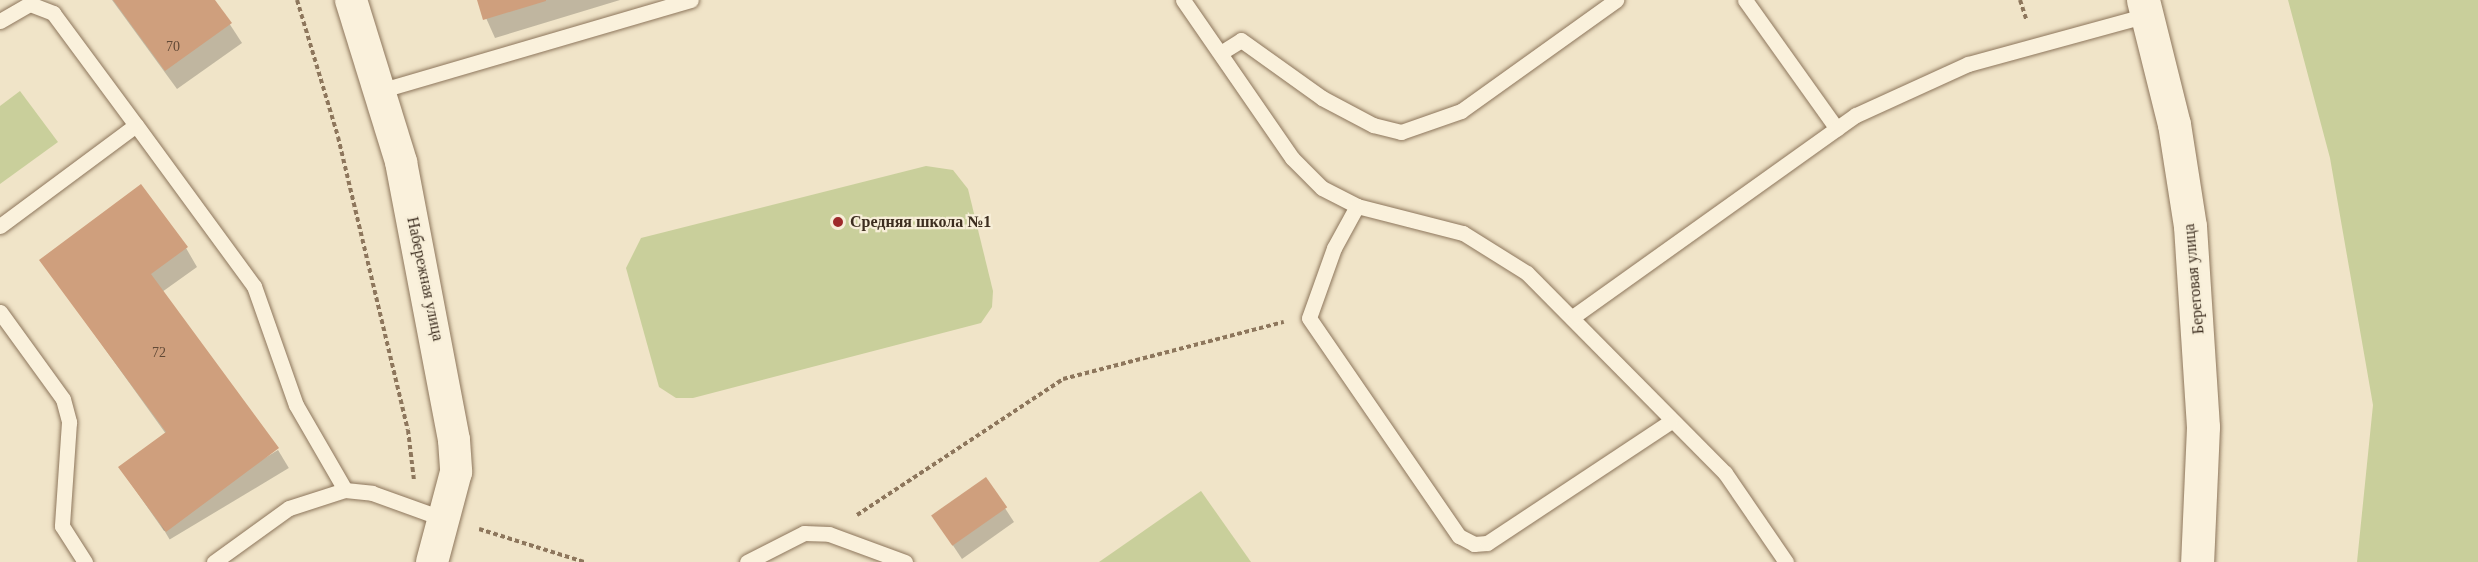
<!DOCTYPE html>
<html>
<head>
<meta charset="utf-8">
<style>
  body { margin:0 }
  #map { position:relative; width:2478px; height:562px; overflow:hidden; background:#f0e4c8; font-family:Georgia,serif }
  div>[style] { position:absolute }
  .green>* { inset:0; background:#c9cf9b }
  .shadow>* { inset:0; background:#0003; transform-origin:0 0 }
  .building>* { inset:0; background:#cf9f7d; transform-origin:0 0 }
  .path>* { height:4px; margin-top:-2px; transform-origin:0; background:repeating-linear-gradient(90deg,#8d765c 0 4.5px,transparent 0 7.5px) }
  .roads { filter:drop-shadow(0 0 2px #8d765c) drop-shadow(0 0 2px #8d765c) }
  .service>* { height:15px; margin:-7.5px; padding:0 7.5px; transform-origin:7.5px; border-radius:7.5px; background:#faf1dc }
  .minor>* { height:32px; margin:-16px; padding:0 16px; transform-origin:16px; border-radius:16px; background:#faf1dc }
  .secondary>* { height:33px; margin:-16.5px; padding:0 16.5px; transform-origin:16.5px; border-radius:16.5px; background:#faf1dc }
  .dots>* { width:16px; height:16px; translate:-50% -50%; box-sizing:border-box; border:3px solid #f7eed8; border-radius:50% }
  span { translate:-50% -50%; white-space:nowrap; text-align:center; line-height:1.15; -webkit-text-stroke:4.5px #f7eed8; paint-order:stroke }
  .number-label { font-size:14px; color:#624a37 }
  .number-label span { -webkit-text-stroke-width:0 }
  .poi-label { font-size:16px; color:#3d2e20; font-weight:700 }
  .left { translate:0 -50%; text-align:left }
  .street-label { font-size:16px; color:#3d2e20 }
</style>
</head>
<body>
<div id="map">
  <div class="green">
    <div style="clip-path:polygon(2288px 0,2478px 0,2478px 562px,2357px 562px,2373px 405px,2330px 158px)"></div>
    <div style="clip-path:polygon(20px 91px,58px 142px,0 184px,0 106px)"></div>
    <div style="clip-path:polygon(926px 166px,953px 170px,968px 189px,993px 291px,992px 307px,981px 323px,693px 398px,676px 398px,659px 387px,626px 268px,641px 238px)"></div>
    <div style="clip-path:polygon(1201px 491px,1251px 562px,1099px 562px)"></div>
  </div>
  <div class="shadow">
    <div style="clip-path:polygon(112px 0,214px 0,242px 43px,177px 89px)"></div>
    <div style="clip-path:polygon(478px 0,620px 0,495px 38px)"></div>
    <div style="clip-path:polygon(186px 248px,197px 267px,162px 292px,277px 448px,164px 531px,120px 468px,166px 434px,41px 260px)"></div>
    <div style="left:278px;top:450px;width:21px;height:139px;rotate:59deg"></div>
    <div style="clip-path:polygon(986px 479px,1014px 522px,962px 559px,942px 529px)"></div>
  </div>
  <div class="building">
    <div style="clip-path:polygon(113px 0,215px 0,232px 23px,165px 71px)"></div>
    <div style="clip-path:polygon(477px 0,546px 0,546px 1px,483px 20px)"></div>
    <div style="clip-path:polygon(141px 184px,188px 247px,151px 274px,279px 448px,166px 532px,118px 467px,166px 432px,39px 260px)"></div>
    <div style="left:986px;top:477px;width:37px;height:67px;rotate:55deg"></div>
  </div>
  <div class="path">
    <div style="left:297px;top:0;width:143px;rotate:73.3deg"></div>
    <div style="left:338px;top:137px;width:301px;rotate:76.6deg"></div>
    <div style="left:408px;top:430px;width:50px;rotate:83.2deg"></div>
    <div style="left:2020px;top:0;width:20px;rotate:72deg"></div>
    <div style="left:857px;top:515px;width:247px;rotate:-33.4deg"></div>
    <div style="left:1063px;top:379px;width:228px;rotate:-14.5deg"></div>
    <div style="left:479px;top:529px;width:110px;rotate:17.4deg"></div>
  </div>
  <div class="roads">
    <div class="service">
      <div style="left:1183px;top:0;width:192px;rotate:55.4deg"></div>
      <div style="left:1292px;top:158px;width:42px;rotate:45deg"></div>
      <div style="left:1322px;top:188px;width:39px;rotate:27deg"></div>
      <div style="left:1357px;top:206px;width:109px;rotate:14.3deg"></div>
      <div style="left:1463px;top:233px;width:75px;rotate:32deg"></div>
      <div style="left:1527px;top:273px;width:281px;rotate:45.3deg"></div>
      <div style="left:1725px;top:473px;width:108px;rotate:55.6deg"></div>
      <div style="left:1745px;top:0;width:158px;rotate:54.5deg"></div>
      <div style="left:0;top:21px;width:34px;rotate:-30deg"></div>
      <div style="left:30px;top:4px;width:25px;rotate:21deg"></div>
      <div style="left:53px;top:13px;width:139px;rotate:53.5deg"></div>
      <div style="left:136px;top:125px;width:200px;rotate:53.8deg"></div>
      <div style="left:254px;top:286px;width:126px;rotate:70.6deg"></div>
      <div style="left:296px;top:405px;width:98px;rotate:60deg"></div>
      <div style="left:1222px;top:52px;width:22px;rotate:-32deg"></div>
      <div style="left:1241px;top:40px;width:100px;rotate:35.6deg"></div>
      <div style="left:1322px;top:98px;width:58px;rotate:27.9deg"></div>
      <div style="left:1373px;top:125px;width:29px;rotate:14deg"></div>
      <div style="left:1401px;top:132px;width:64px;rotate:-19.3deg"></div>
      <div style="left:1461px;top:111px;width:191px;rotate:-35.6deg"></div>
      <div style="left:379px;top:91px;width:325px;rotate:-16.3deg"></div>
      <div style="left:1357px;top:206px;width:48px;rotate:118.7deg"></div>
      <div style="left:1334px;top:248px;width:74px;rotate:109.7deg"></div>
      <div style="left:1309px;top:318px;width:265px;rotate:55.5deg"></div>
      <div style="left:1459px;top:536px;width:17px;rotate:28deg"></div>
      <div style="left:1474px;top:544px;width:13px;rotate:-4deg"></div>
      <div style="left:1487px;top:543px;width:219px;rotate:-33.5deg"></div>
      <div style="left:0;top:226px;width:169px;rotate:-36.6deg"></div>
      <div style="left:0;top:312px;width:107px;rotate:54.1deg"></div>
      <div style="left:63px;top:399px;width:24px;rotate:75deg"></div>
      <div style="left:69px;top:422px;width:104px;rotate:93.9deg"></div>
      <div style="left:62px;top:526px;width:43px;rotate:57.4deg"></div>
      <div style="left:1574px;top:316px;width:346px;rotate:-35.5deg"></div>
      <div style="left:1856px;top:115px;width:123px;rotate:-24.5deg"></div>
      <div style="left:1968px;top:64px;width:186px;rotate:-15.3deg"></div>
      <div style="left:214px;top:562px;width:92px;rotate:-35.8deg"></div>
      <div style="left:289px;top:508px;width:59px;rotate:-17.8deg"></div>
      <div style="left:345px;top:490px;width:27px;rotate:6deg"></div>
      <div style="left:372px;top:493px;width:80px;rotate:19.8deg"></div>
      <div style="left:747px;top:562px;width:64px;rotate:-27deg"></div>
      <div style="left:804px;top:533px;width:25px;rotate:2deg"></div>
      <div style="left:829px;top:534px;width:81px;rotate:20.2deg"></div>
    </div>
    <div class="minor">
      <div style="left:351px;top:0;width:170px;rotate:72.8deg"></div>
      <div style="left:401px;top:162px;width:283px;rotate:79.2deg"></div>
      <div style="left:454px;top:440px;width:32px;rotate:86deg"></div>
      <div style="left:456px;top:472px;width:93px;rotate:104.9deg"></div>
    </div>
    <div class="secondary">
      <div style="left:2143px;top:0;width:128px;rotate:76deg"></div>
      <div style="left:2174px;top:124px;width:103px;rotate:81.1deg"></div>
      <div style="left:2190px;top:226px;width:201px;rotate:86.3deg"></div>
      <div style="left:2203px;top:427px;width:135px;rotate:92.5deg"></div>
    </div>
  </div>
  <div class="dots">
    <div style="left:838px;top:222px;background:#9e2a2b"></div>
  </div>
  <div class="number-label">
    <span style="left:173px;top:47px">70</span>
    <span style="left:159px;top:353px">72</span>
  </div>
  <div class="poi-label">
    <span class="left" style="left:850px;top:222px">Средняя школа №1</span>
  </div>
  <div class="street-label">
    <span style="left:425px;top:279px;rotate:78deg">Набережная улица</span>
    <span style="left:2194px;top:279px;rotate:-95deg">Береговая улица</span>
  </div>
</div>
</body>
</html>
